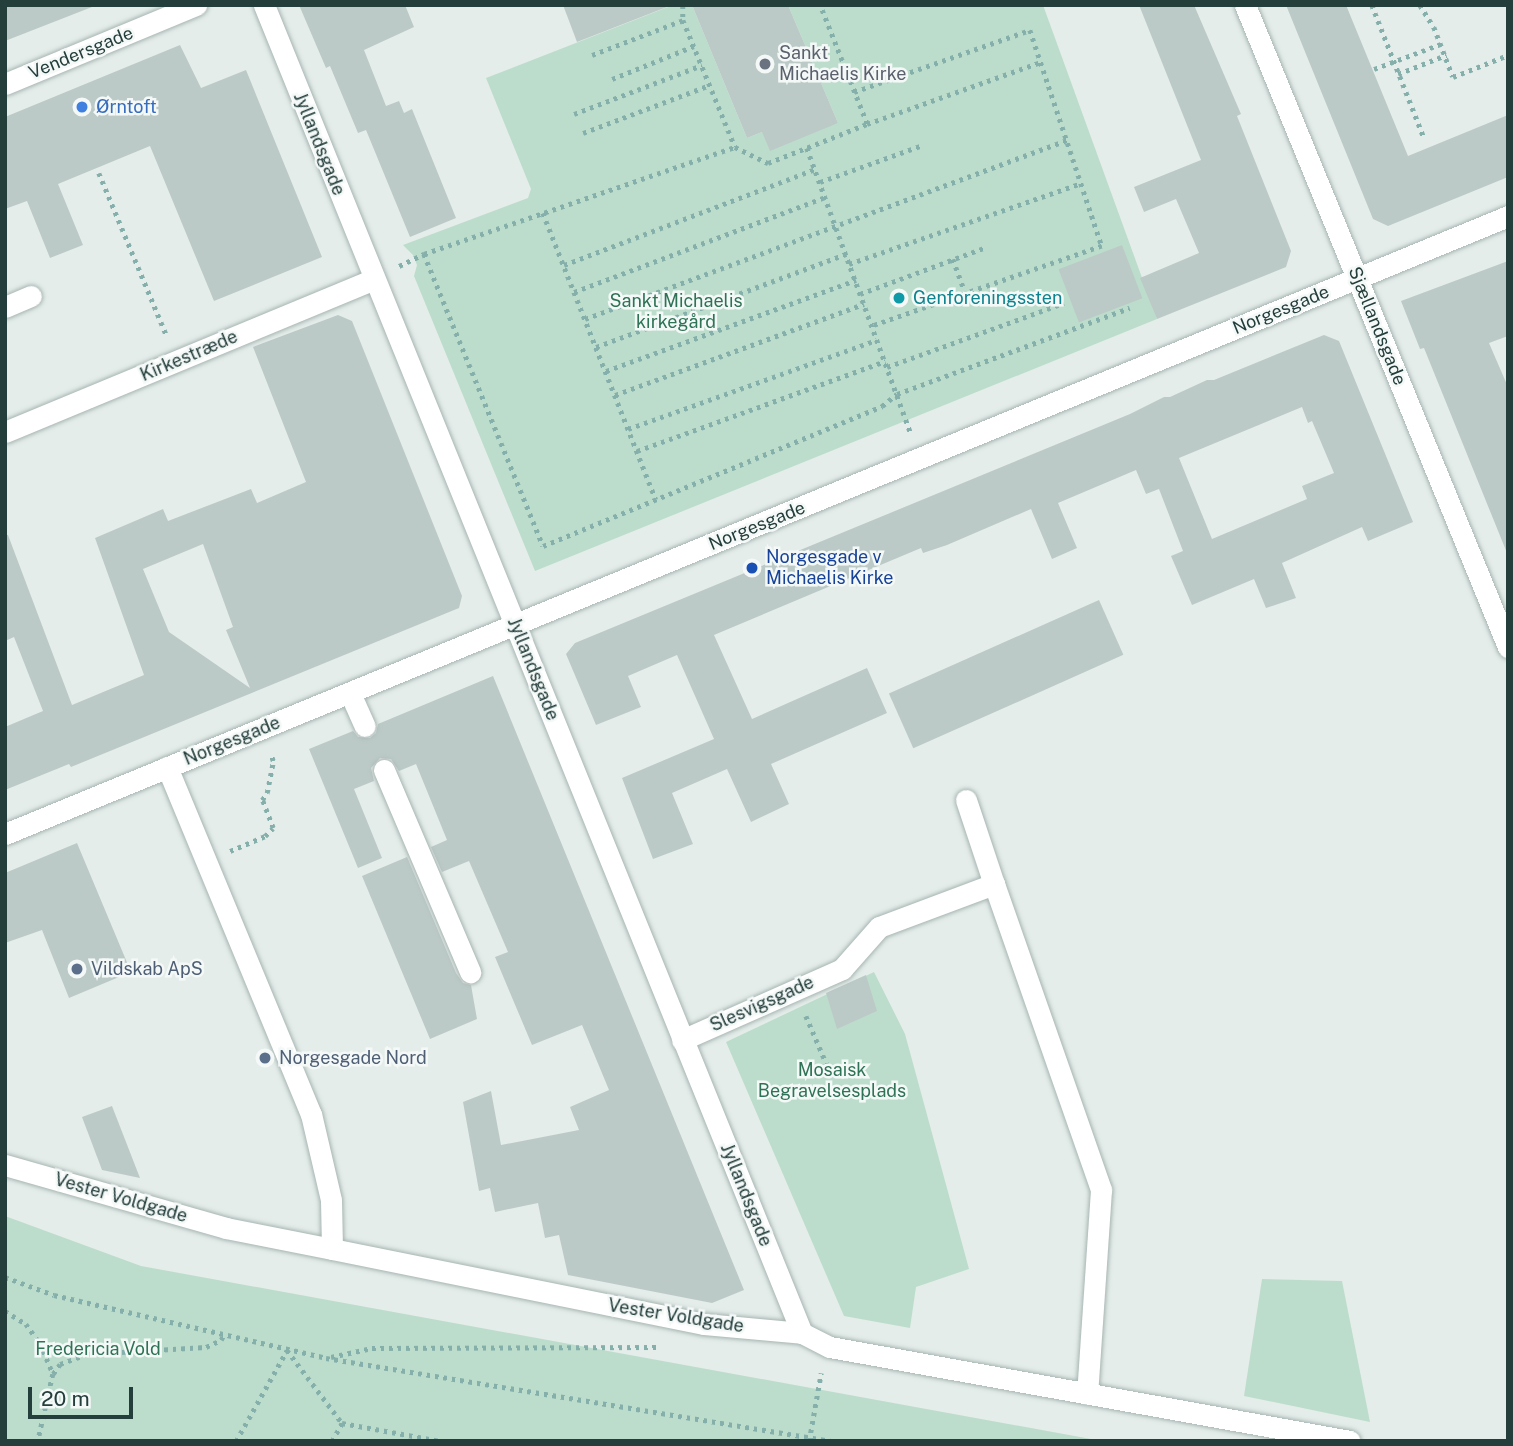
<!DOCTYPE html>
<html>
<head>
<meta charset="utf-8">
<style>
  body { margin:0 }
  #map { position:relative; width:1513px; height:1446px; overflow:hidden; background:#e4edea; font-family:"Public Sans",sans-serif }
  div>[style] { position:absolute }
  .green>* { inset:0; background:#bdddcc }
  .building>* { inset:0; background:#bccac7; transform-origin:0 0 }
  .path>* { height:4.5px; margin-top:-2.25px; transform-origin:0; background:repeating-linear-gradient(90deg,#85afaa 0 3.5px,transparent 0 8.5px) }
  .roads { filter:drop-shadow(0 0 2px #a7b5b2) drop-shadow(0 0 2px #a7b5b2) }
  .lane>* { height:21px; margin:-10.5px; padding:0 10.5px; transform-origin:10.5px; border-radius:10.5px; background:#fff }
  .street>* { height:21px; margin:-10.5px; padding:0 10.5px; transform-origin:10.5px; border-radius:10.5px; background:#fff }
  .secondary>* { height:21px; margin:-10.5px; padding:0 10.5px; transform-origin:10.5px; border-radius:10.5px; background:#fff }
  .dots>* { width:19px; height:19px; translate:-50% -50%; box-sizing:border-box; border:4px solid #f4f9f8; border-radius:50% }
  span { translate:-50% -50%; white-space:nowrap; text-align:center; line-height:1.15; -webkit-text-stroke:5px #f4f9f8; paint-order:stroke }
  .street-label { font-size:18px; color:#243e3b }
  .worship-label { font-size:18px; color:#5b616d }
  .left { translate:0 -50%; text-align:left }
  .shop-label { font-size:18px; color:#366cbe }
  .culture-label { font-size:18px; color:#0d838f }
  .park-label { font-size:18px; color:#2f7356 }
  .transit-label { font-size:18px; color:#164399 }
  .service-label { font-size:18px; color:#4e5e75 }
  .frame { position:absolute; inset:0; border:7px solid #243e3b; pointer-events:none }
  .scale { position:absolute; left:28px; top:1387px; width:105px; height:32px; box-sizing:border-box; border:4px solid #243e3b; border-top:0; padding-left:9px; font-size:21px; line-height:24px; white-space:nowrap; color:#243e3b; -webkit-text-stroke:5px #f4f9f8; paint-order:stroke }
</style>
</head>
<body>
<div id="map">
  <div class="green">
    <div style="clip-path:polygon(673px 5px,692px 5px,747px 138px,762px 132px,838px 123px,788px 5px,1043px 5px,1157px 319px,535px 571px,414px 276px,417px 265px,413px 255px,403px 245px,528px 198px,531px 189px,486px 78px)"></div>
    <div style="clip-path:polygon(874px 972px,905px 1034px,969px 1269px,916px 1287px,910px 1328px,844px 1316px,726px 1042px)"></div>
    <div style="clip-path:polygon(5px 1216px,141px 1266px,1102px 1441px,5px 1441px)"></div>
    <div style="clip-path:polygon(1262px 1279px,1342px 1281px,1370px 1422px,1244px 1396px)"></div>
  </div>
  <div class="building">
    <div style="clip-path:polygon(5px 5px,91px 5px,92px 7px,5px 41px)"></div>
    <div style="clip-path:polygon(299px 5px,405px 5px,414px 27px,364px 50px,386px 106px,399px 101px,404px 113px,412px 109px,456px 218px,410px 237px,366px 130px,358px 133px,330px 66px,326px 68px)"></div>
    <div style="clip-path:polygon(563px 5px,667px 5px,667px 7px,577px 42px)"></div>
    <div style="clip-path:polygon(692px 5px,788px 5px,838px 123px,770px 151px,762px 132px,747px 138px)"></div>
    <div style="clip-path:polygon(1139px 5px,1194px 5px,1241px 114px,1237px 116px,1291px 251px,1286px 267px,1157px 319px,1140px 278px,1199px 253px,1176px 199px,1144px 212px,1134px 187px,1201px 160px)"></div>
    <div style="clip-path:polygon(1286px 5px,1346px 5px,1408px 156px,1508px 115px,1508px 177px,1388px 226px,1373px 219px)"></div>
    <div style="clip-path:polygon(180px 45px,201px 88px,246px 70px,322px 257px,214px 301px,150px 146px,58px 184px,83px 245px,50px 258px,27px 201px,5px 209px,5px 117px)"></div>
    <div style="left:1122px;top:245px;width:57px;height:68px;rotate:69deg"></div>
    <div style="clip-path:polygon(1508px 261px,1508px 336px,1489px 343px,1508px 387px,1507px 553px,1424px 348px,1420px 349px,1401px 301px)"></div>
    <div style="clip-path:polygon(evenodd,338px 315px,352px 321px,462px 596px,459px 608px,71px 767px,69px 764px,5px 790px,5px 727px,43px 711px,14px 637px,5px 641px,5px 535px,8px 535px,72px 705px,144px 675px,95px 538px,163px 509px,168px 521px,251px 489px,257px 503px,306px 482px,253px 347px,338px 315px,203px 544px,233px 627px,226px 630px,250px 688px,169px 632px,143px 569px,203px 544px)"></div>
    <div style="clip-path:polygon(evenodd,1324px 335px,1339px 341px,1413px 522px,1368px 541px,1362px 527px,1282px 563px,1296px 598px,1266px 608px,1254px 579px,1192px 605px,1171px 556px,1183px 551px,1159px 489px,1146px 494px,1136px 470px,1058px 503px,1077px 548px,1052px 559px,1031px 509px,947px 545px,923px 553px,921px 548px,714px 635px,752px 719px,867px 668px,887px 713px,771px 764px,789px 804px,751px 822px,727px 769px,672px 793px,693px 844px,653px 859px,622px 778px,714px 739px,677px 655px,628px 676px,641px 707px,596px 725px,566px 654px,575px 643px,1130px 414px,1164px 397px,1170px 397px,1207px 380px,1214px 380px,1324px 335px,1302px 407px,1308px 423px,1312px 421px,1334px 473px,1302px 486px,1307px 499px,1212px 539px,1179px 458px,1302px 407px)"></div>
    <div style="left:1099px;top:600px;width:60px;height:230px;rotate:66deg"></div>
    <div style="clip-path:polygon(493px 676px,744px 1290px,712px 1303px,568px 1275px,559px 1235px,545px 1238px,538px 1203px,495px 1212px,490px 1188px,479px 1191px,463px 1102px,491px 1091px,501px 1145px,579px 1130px,570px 1107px,609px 1090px,582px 1025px,532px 1045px,495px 957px,508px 952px,469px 861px,442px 872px,431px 847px,447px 840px,416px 764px,399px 771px,391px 759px,380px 758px,371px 768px,374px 781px,354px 789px,382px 858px,358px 868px,309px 749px,353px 731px,358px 737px,370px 738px,376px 733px,378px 724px)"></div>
    <div style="clip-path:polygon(77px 843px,131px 972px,69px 998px,42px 930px,5px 943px,5px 873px)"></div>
    <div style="clip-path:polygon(407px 857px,456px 973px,463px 983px,471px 985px,477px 1019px,430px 1039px,362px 876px)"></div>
    <div style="clip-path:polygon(866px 975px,877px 1011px,837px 1029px,826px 993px)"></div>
    <div style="clip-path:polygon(112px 1106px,140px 1178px,102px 1170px,82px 1117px)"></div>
  </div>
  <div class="path">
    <div style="left:683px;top:5px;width:15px;rotate:90deg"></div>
    <div style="left:683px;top:20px;width:137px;rotate:67.7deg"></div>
    <div style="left:735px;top:147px;width:37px;rotate:26deg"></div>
    <div style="left:768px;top:163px;width:106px;rotate:-21.5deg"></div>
    <div style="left:867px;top:124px;width:128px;rotate:-111.6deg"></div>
    <div style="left:1372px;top:5px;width:143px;rotate:68.6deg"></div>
    <div style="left:1420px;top:5px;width:26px;rotate:58deg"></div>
    <div style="left:1434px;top:27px;width:53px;rotate:69.2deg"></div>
    <div style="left:1453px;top:77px;width:59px;rotate:-21.8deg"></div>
    <div style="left:592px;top:55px;width:97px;rotate:-21deg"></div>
    <div style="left:1374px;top:69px;width:72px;rotate:-20.5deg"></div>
    <div style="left:1398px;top:74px;width:52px;rotate:-21.6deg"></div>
    <div style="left:612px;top:79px;width:88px;rotate:-21.9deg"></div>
    <div style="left:854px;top:92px;width:187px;rotate:-19.4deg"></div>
    <div style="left:1030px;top:30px;width:228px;rotate:71.6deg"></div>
    <div style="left:1102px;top:246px;width:244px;rotate:160.8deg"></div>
    <div style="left:574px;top:114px;width:137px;rotate:-20.9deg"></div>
    <div style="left:867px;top:124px;width:185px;rotate:-19.6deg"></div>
    <div style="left:583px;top:133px;width:136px;rotate:-20.7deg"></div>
    <div style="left:807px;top:148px;width:303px;rotate:70deg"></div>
    <div style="left:99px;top:173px;width:174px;rotate:67.4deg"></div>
    <div style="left:820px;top:182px;width:109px;rotate:-19.8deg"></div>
    <div style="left:543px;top:213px;width:308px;rotate:68.5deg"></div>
    <div style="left:424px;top:254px;width:315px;rotate:67.8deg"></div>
    <div style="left:543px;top:546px;width:367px;rotate:-22.4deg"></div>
    <div style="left:882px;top:406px;width:19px;rotate:-39deg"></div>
    <div style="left:897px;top:394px;width:248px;rotate:-20.3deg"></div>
    <div style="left:953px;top:259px;width:37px;rotate:70deg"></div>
    <div style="left:849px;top:264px;width:246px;rotate:-19.2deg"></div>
    <div style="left:564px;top:265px;width:269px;rotate:-20.9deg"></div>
    <div style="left:399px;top:266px;width:28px;rotate:-26deg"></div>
    <div style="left:424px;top:254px;width:329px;rotate:-19deg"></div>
    <div style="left:574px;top:292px;width:268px;rotate:-20.7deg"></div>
    <div style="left:860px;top:294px;width:132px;rotate:-20.4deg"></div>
    <div style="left:585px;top:319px;width:514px;rotate:-20.37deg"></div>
    <div style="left:596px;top:347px;width:267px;rotate:-20.4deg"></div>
    <div style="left:887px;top:367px;width:188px;rotate:-19.9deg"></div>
    <div style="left:606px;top:371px;width:266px;rotate:-20deg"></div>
    <div style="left:615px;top:395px;width:265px;rotate:-20.1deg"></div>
    <div style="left:628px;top:429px;width:264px;rotate:-19.7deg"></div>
    <div style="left:637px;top:451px;width:264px;rotate:-19.9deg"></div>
    <div style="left:230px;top:851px;width:38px;rotate:-23deg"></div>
    <div style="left:265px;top:836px;width:11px;rotate:-45deg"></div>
    <div style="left:273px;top:828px;width:30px;rotate:-111deg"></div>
    <div style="left:262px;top:800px;width:9px;rotate:-54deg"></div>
    <div style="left:267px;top:793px;width:33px;rotate:-79deg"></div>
    <div style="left:273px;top:761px;width:6px;rotate:-108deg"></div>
    <div style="left:806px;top:1016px;width:56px;rotate:66.7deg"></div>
    <div style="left:5px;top:1277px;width:52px;rotate:20.2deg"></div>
    <div style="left:54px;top:1295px;width:279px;rotate:13deg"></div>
    <div style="left:326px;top:1358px;width:512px;rotate:9.33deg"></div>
    <div style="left:5px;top:1311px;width:25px;rotate:32deg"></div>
    <div style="left:26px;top:1324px;width:24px;rotate:54deg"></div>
    <div style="left:40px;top:1343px;width:34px;rotate:67deg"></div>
    <div style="left:53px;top:1374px;width:69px;rotate:102.6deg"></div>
    <div style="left:331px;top:1357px;width:42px;rotate:-12.4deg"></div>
    <div style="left:372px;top:1348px;width:289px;rotate:-0.2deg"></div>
    <div style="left:53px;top:1374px;width:12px;rotate:-55deg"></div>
    <div style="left:60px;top:1364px;width:30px;rotate:-20deg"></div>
    <div style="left:88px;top:1354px;width:118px;rotate:-3.4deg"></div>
    <div style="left:206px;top:1347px;width:17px;rotate:-25deg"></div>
    <div style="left:221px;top:1340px;width:7px;rotate:-63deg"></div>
    <div style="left:236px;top:1441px;width:104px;rotate:-60.7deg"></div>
    <div style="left:287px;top:1350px;width:91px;rotate:53deg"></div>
    <div style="left:332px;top:1441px;width:21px;rotate:-61deg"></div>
    <div style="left:342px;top:1423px;width:100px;rotate:10.4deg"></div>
    <div style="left:809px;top:1441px;width:69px;rotate:-80deg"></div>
  </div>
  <div class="roads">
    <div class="lane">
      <div style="left:5px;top:307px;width:28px;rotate:-23deg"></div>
      <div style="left:350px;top:693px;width:36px;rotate:66deg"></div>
      <div style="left:167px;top:767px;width:376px;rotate:67.5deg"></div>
      <div style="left:311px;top:1114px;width:88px;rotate:76.9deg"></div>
      <div style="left:331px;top:1200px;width:49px;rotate:88.8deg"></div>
      <div style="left:384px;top:770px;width:220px;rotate:66.9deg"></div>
      <div style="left:966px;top:800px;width:89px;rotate:71.6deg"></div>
      <div style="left:842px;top:969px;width:56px;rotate:-48.6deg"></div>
      <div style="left:879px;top:927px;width:123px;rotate:-20.5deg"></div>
      <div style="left:994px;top:884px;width:324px;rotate:70.7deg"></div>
      <div style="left:1101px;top:1190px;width:204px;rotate:93.9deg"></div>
    </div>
    <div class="street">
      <div style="left:264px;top:5px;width:1433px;rotate:67.95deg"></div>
      <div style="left:5px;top:84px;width:207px;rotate:-22.5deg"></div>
      <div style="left:5px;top:432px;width:397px;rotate:-22.5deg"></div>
      <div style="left:682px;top:1040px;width:175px;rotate:-23.9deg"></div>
      <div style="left:5px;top:1165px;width:230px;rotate:15.9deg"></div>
      <div style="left:226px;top:1228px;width:108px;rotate:11.2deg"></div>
      <div style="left:332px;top:1249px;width:379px;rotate:11.4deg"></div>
      <div style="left:704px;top:1324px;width:98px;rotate:5.2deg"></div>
      <div style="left:802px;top:1333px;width:31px;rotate:27deg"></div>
      <div style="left:830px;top:1347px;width:528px;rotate:10.25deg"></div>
    </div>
    <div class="secondary">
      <div style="left:1245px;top:5px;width:694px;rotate:67.72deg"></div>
      <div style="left:5px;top:834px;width:1625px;rotate:-22.35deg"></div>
    </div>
  </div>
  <div class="dots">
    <div style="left:765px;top:64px;background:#6b7280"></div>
    <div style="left:82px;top:107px;background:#3f7fe0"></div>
    <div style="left:899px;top:298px;background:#0f9aa8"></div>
    <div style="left:752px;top:568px;background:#1a4fb4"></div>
    <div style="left:77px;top:969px;background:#5c6f8a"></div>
    <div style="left:265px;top:1058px;background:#5c6f8a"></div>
  </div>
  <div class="street-label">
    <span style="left:81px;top:53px;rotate:-22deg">Vendersgade</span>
    <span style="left:319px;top:144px;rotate:68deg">Jyllandsgade</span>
    <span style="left:1281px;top:310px;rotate:-22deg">Norgesgade</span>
    <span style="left:1377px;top:326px;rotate:68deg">Sjællandsgade</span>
    <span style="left:189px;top:356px;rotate:-23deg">Kirkestræde</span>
    <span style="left:757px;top:526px;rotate:-22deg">Norgesgade</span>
    <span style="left:533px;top:669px;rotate:68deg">Jyllandsgade</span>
    <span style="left:232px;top:741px;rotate:-22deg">Norgesgade</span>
    <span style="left:762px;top:1004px;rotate:-24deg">Slesvigsgade</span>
    <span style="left:746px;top:1195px;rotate:68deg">Jyllandsgade</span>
    <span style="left:121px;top:1198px;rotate:16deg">Vester Voldgade</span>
    <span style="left:676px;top:1316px;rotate:9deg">Vester Voldgade</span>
  </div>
  <div class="worship-label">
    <span class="left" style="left:779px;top:64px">Sankt<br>Michaelis Kirke</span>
  </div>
  <div class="shop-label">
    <span class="left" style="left:96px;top:107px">Ørntoft</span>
  </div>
  <div class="culture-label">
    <span class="left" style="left:913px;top:298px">Genforeningssten</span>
  </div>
  <div class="park-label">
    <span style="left:676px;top:312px">Sankt Michaelis<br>kirkegård</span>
    <span style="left:832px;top:1081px">Mosaisk<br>Begravelsesplads</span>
    <span style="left:98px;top:1349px">Fredericia Vold</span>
  </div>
  <div class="transit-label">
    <span class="left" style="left:766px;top:568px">Norgesgade v<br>Michaelis Kirke</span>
  </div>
  <div class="service-label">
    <span class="left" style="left:91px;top:969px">Vildskab ApS</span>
    <span class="left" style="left:279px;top:1058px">Norgesgade Nord</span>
  </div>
  <div class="frame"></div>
  <div class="scale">20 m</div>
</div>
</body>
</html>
